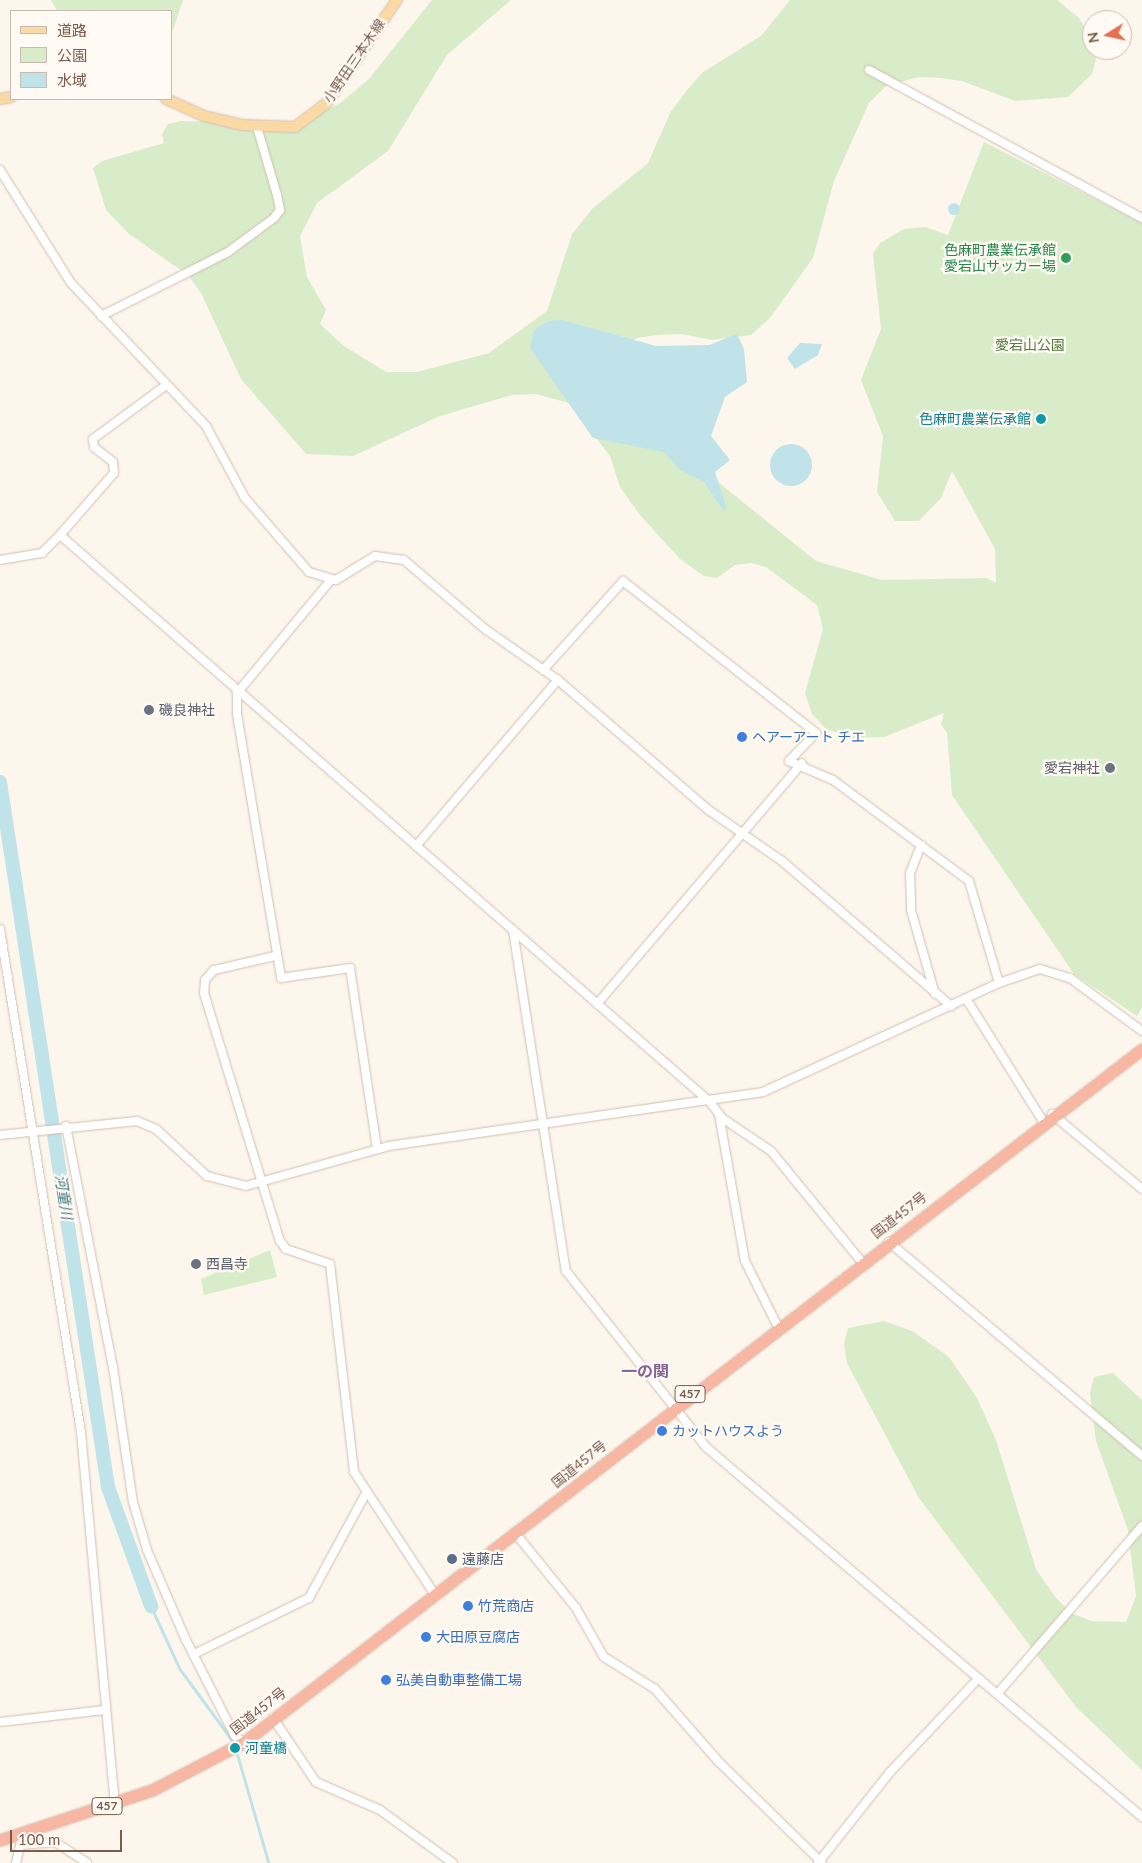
<!DOCTYPE html>
<html>
<head>
<meta charset="utf-8">
<style>
  body { margin:0 }
  #map { position:relative; width:1142px; height:1863px; overflow:hidden; background:#fdf6ec; font-family:Lato,"Noto Sans JP",sans-serif }
  div>[style] { position:absolute }
  .green>* { inset:0; background:#d8ecc9 }
  .water>* { inset:0; background:#bfe3e8 }
  .round { border-radius:50% }
  .stream>* { height:2.5px; margin:-1.25px; padding:0 1.25px; transform-origin:1.25px; border-radius:1.25px; background:#bfe3e8 }
  .river>* { height:14px; margin:-7px; padding:0 7px; transform-origin:7px; border-radius:7px; background:#bfe3e8 }
  .roads { filter:drop-shadow(0 0 1px #d1beb0) drop-shadow(0 0 1px #d1beb0) }
  .minor>* { height:8px; margin:-4px; padding:0 4px; transform-origin:4px; border-radius:4px; background:#fff }
  .major>* { height:10px; margin:-5px; padding:0 5px; transform-origin:5px; border-radius:5px; background:#fbd9a5 }
  .highway>* { height:11px; margin:-5.5px; padding:0 5.5px; transform-origin:5.5px; border-radius:5.5px; background:#f7b7a3 }
  .dots>* { width:14px; height:14px; translate:-50% -50%; box-sizing:border-box; border:2px solid #fffaf3; border-radius:50% }
  span { translate:-50% -50%; white-space:nowrap; text-align:center; line-height:1.15; -webkit-text-stroke:4.5px #fffaf3; paint-order:stroke }
  .shield-label span { padding:1px 4px; background:#fffaf3; border:1px solid; border-radius:4px; -webkit-text-stroke-width:0 }
  .shield-label { font-size:12px; color:#7a5c4d; font-weight:700 }
  .street-label { font-size:14px; color:#7a5c4d }
  .leisure-label { font-size:14px; color:#27864d }
  .right { translate:-100% -50%; text-align:right }
  .park-label { font-size:14px; color:#537a41 }
  .culture-label { font-size:14px; color:#0d838f }
  .left { translate:0 -50%; text-align:left }
  .worship-label { font-size:14px; color:#5b616d }
  .shop-label { font-size:14px; color:#366cbe }
  .service-label { font-size:14px; color:#4e5e75 }
  .water-label { font-size:15px; color:#437c86; font-style:italic }
  .quarter-label { font-size:16px; color:#846695; font-weight:700 }
  .legend { position:absolute; left:10px; top:10px; width:162px; height:90px; box-sizing:border-box; background:#fffaf3; border:1px solid #cabbb1; margin:0; padding:6px 9px; list-style:none; font-size:15px; color:#7a5c4d }
  .legend li { display:flex; align-items:center; gap:10px; height:25px }
  .legend b { width:25px; border:1px solid #cabbb1 }
  .north { position:absolute; left:1082px; top:10px; width:50px; height:50px; box-sizing:border-box; background:#fffaf3; border:1px solid #cabbb1; border-radius:50%; rotate:260deg; font-size:14px; font-weight:700; line-height:20px; text-align:center; color:#7a5c4d }
  .north::after { content:''; display:block; margin:auto; width:18px; height:22px; background:#e76f51; clip-path:polygon(50% 0,100% 100%,50% 72%,0 100%) }
  .scale { position:absolute; left:10px; top:1830px; width:112px; height:22px; box-sizing:border-box; border:2px solid #7a5c4d; border-top:0; padding-left:6px; font-size:15px; line-height:18px; white-space:nowrap; color:#7a5c4d; -webkit-text-stroke:4px #fffaf3; paint-order:stroke }
</style>
</head>
<body>
<div id="map">
  <div class="green">
    <div style="clip-path:polygon(51px 0,183px 0,171px 36px,171px 11px,57px 11px)"></div>
    <div style="clip-path:polygon(432px 0,511px 0,447px 55px,388px 151px,317px 203px,300px 236px,307px 277px,326px 310px,320px 324px,344px 346px,386px 372px,417px 372px,489px 353px,547px 311px,572px 234px,593px 208px,648px 163px,670px 113px,687px 90px,703px 72px,761px 36px,790px 0,1057px 0,1079px 18px,1092px 40px,1096px 59px,1092px 74px,1068px 97px,1015px 101px,962px 81px,941px 78px,919px 77px,886px 86px,869px 103px,834px 181px,813px 258px,770px 318px,751px 335px,712px 340px,682px 334px,657px 335px,637px 338px,624px 347px,646px 424px,816px 561px,882px 580px,987px 578px,996px 583px,995px 549px,952px 471px,941px 498px,919px 521px,895px 521px,877px 492px,883px 436px,861px 380px,881px 329px,873px 254px,880px 243px,904px 229px,925px 227px,948px 235px,984px 142px,1142px 223px,1142px 1007px,1137px 1016px,1074px 974px,952px 795px,947px 733px,941px 724px,944px 713px,884px 737px,853px 738px,826px 729px,812px 714px,805px 693px,823px 629px,817px 605px,766px 567px,751px 563px,735px 565px,717px 578px,704px 576px,680px 559px,640px 515px,620px 487px,610px 456px,569px 403px,536px 394px,512px 395px,440px 416px,353px 456px,306px 454px,241px 379px,201px 293px,188px 275px,129px 234px,106px 210px,93px 168px,102px 161px,164px 143px,162px 134px,168px 124px,181px 121px,289px 124px,313px 117px,340px 103px,368px 80px)"></div>
    <div style="clip-path:polygon(270px 1250px,277px 1277px,204px 1295px,201px 1279px)"></div>
    <div style="clip-path:polygon(884px 1321px,912px 1331px,949px 1357px,977px 1398px,996px 1440px,1036px 1569px,1056px 1598px,1073px 1614px,1092px 1621px,1126px 1622px,1136px 1596px,1128px 1530px,1096px 1441px,1090px 1393px,1094px 1377px,1113px 1373px,1142px 1400px,1142px 1770px,1076px 1707px,919px 1498px,847px 1363px,844px 1344px,848px 1328px)"></div>
  </div>
  <div class="water">
    <div class="round" style="left:948px;top:203px;width:12px;height:12px"></div>
    <div style="clip-path:polygon(562px 320px,656px 346px,709px 345px,737px 334px,744px 349px,747px 382px,725px 397px,711px 436px,730px 460px,715px 472px,727px 510px,723px 510px,704px 482px,680px 470px,664px 452px,593px 438px,530px 348px,534px 330px,548px 321px)"></div>
    <div style="clip-path:polygon(800px 343px,822px 344px,818px 355px,795px 369px,787px 358px)"></div>
    <div class="round" style="left:770px;top:444px;width:42px;height:42px"></div>
  </div>
  <div class="stream">
    <div style="left:151px;top:1606px;width:69px;rotate:65.3deg"></div>
    <div style="left:180px;top:1669px;width:93px;rotate:53.7deg"></div>
    <div style="left:236px;top:1749px;width:119px;rotate:73.9deg"></div>
  </div>
  <div class="river">
    <div style="left:0;top:782px;width:713px;rotate:81.29deg"></div>
    <div style="left:108px;top:1487px;width:127px;rotate:70.1deg"></div>
  </div>
  <div class="roads">
    <div class="minor">
      <div style="left:869px;top:70px;width:311px;rotate:28.5deg"></div>
      <div style="left:0;top:170px;width:133px;rotate:57.9deg"></div>
      <div style="left:71px;top:283px;width:197px;rotate:46.6deg"></div>
      <div style="left:206px;top:426px;width:82px;rotate:61.6deg"></div>
      <div style="left:245px;top:498px;width:98px;rotate:49.1deg"></div>
      <div style="left:309px;top:572px;width:28px;rotate:17deg"></div>
      <div style="left:336px;top:580px;width:46px;rotate:-31.6deg"></div>
      <div style="left:375px;top:556px;width:29px;rotate:8deg"></div>
      <div style="left:404px;top:560px;width:106px;rotate:40.4deg"></div>
      <div style="left:485px;top:629px;width:89px;rotate:34.9deg"></div>
      <div style="left:558px;top:680px;width:201px;rotate:40.8deg"></div>
      <div style="left:710px;top:811px;width:88px;rotate:34.8deg"></div>
      <div style="left:782px;top:861px;width:223px;rotate:40.6deg"></div>
      <div style="left:101px;top:316px;width:142px;rotate:-26.7deg"></div>
      <div style="left:228px;top:252px;width:57px;rotate:-36.5deg"></div>
      <div style="left:274px;top:218px;width:10px;rotate:-53deg"></div>
      <div style="left:280px;top:210px;width:15px;rotate:-101deg"></div>
      <div style="left:277px;top:195px;width:71px;rotate:-106.4deg"></div>
      <div style="left:60px;top:535px;width:863px;rotate:41.1deg"></div>
      <div style="left:710px;top:1102px;width:20px;rotate:53deg"></div>
      <div style="left:722px;top:1118px;width:59px;rotate:34deg"></div>
      <div style="left:771px;top:1151px;width:144px;rotate:50.7deg"></div>
      <div style="left:0;top:560px;width:43px;rotate:-9.5deg"></div>
      <div style="left:42px;top:553px;width:25px;rotate:-45deg"></div>
      <div style="left:60px;top:535px;width:82px;rotate:-48.9deg"></div>
      <div style="left:114px;top:473px;width:11px;rotate:-95deg"></div>
      <div style="left:113px;top:462px;width:24px;rotate:-142deg"></div>
      <div style="left:94px;top:447px;width:8px;rotate:-97deg"></div>
      <div style="left:93px;top:439px;width:89px;rotate:-36.4deg"></div>
      <div style="left:330px;top:581px;width:146px;rotate:129.7deg"></div>
      <div style="left:237px;top:693px;width:21px;rotate:90deg"></div>
      <div style="left:237px;top:714px;width:268px;rotate:80.5deg"></div>
      <div style="left:281px;top:978px;width:70px;rotate:-8.2deg"></div>
      <div style="left:350px;top:968px;width:183px;rotate:81.5deg"></div>
      <div style="left:543px;top:670px;width:120px;rotate:-48deg"></div>
      <div style="left:623px;top:581px;width:246px;rotate:38.2deg"></div>
      <div style="left:816px;top:733px;width:39px;rotate:134deg"></div>
      <div style="left:789px;top:761px;width:48px;rotate:23.4deg"></div>
      <div style="left:833px;top:780px;width:169px;rotate:36.6deg"></div>
      <div style="left:969px;top:881px;width:106px;rotate:73.6deg"></div>
      <div style="left:921px;top:845px;width:30px;rotate:111deg"></div>
      <div style="left:910px;top:873px;width:37px;rotate:88deg"></div>
      <div style="left:911px;top:910px;width:87px;rotate:74.1deg"></div>
      <div style="left:416px;top:846px;width:218px;rotate:-49.5deg"></div>
      <div style="left:0;top:929px;width:509px;rotate:80.85deg"></div>
      <div style="left:81px;top:1432px;width:374px;rotate:84.8deg"></div>
      <div style="left:513px;top:930px;width:345px;rotate:81.2deg"></div>
      <div style="left:566px;top:1271px;width:225px;rotate:51.5deg"></div>
      <div style="left:706px;top:1447px;width:572px;rotate:40.32deg"></div>
      <div style="left:275px;top:956px;width:63px;rotate:167.1deg"></div>
      <div style="left:214px;top:970px;width:13px;rotate:132deg"></div>
      <div style="left:205px;top:980px;width:13px;rotate:94deg"></div>
      <div style="left:204px;top:993px;width:259px;rotate:73deg"></div>
      <div style="left:280px;top:1241px;width:10px;rotate:53deg"></div>
      <div style="left:286px;top:1249px;width:46px;rotate:18.8deg"></div>
      <div style="left:330px;top:1264px;width:209px;rotate:83.4deg"></div>
      <div style="left:354px;top:1472px;width:147px;rotate:56.6deg"></div>
      <div style="left:967px;top:1000px;width:143px;rotate:57.9deg"></div>
      <div style="left:597px;top:1004px;width:316px;rotate:-49.6deg"></div>
      <div style="left:719px;top:1114px;width:149px;rotate:80deg"></div>
      <div style="left:745px;top:1261px;width:74px;rotate:63.4deg"></div>
      <div style="left:1052px;top:1114px;width:117px;rotate:39.8deg"></div>
      <div style="left:66px;top:1126px;width:246px;rotate:79deg"></div>
      <div style="left:113px;top:1367px;width:136px;rotate:81.6deg"></div>
      <div style="left:133px;top:1502px;width:50px;rotate:73.7deg"></div>
      <div style="left:147px;top:1550px;width:98px;rotate:66.6deg"></div>
      <div style="left:186px;top:1640px;width:108px;rotate:63deg"></div>
      <div style="left:235px;top:1736px;width:11px;rotate:34deg"></div>
      <div style="left:0;top:1135px;width:138px;rotate:-5.8deg"></div>
      <div style="left:137px;top:1121px;width:21px;rotate:23deg"></div>
      <div style="left:156px;top:1129px;width:69px;rotate:42.7deg"></div>
      <div style="left:207px;top:1176px;width:40px;rotate:14.4deg"></div>
      <div style="left:246px;top:1186px;width:148px;rotate:-15.6deg"></div>
      <div style="left:389px;top:1146px;width:378px;rotate:-8.2deg"></div>
      <div style="left:763px;top:1092px;width:260px;rotate:-24.8deg"></div>
      <div style="left:999px;top:983px;width:43px;rotate:-18.9deg"></div>
      <div style="left:1040px;top:969px;width:31px;rotate:17deg"></div>
      <div style="left:1070px;top:978px;width:89px;rotate:36.4deg"></div>
      <div style="left:889px;top:1242px;width:331px;rotate:40.2deg"></div>
      <div style="left:516px;top:1534px;width:95px;rotate:51deg"></div>
      <div style="left:576px;top:1608px;width:56px;rotate:60.3deg"></div>
      <div style="left:604px;top:1657px;width:60px;rotate:32.1deg"></div>
      <div style="left:655px;top:1689px;width:97px;rotate:48.8deg"></div>
      <div style="left:719px;top:1762px;width:144px;rotate:44.4deg"></div>
      <div style="left:194px;top:1654px;width:128px;rotate:-26deg"></div>
      <div style="left:309px;top:1598px;width:119px;rotate:-61.5deg"></div>
      <div style="left:998px;top:1693px;width:221px;rotate:-49.2deg"></div>
      <div style="left:273px;top:1718px;width:77px;rotate:56.1deg"></div>
      <div style="left:316px;top:1782px;width:70px;rotate:23.6deg"></div>
      <div style="left:380px;top:1810px;width:90px;rotate:36deg"></div>
      <div style="left:0;top:1722px;width:105px;rotate:-6.6deg"></div>
      <div style="left:21px;top:1845px;width:34px;rotate:-5deg"></div>
      <div style="left:55px;top:1842px;width:38px;rotate:33deg"></div>
      <div style="left:16px;top:1863px;width:31px;rotate:-77deg"></div>
      <div style="left:818px;top:1863px;width:116px;rotate:-51.6deg"></div>
      <div style="left:890px;top:1772px;width:128px;rotate:-46.6deg"></div>
    </div>
    <div class="major">
      <div style="left:0;top:99px;width:11px;rotate:-10deg"></div>
      <div style="left:166px;top:99px;width:42px;rotate:24.1deg"></div>
      <div style="left:204px;top:116px;width:39px;rotate:13deg"></div>
      <div style="left:242px;top:125px;width:53px;rotate:2.2deg"></div>
      <div style="left:295px;top:127px;width:39px;rotate:-37deg"></div>
      <div style="left:326px;top:104px;width:126px;rotate:-55.7deg"></div>
    </div>
    <div class="highway">
      <div style="left:0;top:1840px;width:160px;rotate:-18.2deg"></div>
      <div style="left:152px;top:1790px;width:104px;rotate:-27.6deg"></div>
      <div style="left:244px;top:1742px;width:1134px;rotate:-37.66deg"></div>
    </div>
  </div>
  <div class="dots">
    <div style="left:1066px;top:258px;background:#2e9e5b"></div>
    <div style="left:1041px;top:419px;background:#0f9aa8"></div>
    <div style="left:149px;top:710px;background:#6b7280"></div>
    <div style="left:742px;top:737px;background:#3f7fe0"></div>
    <div style="left:1110px;top:768px;background:#6b7280"></div>
    <div style="left:196px;top:1264px;background:#6b7280"></div>
    <div style="left:662px;top:1431px;background:#3f7fe0"></div>
    <div style="left:452px;top:1559px;background:#5c6f8a"></div>
    <div style="left:468px;top:1606px;background:#3f7fe0"></div>
    <div style="left:426px;top:1637px;background:#3f7fe0"></div>
    <div style="left:386px;top:1680px;background:#3f7fe0"></div>
    <div style="left:235px;top:1748px;background:#0f9aa8"></div>
  </div>
  <div class="shield-label">
    <span style="left:690px;top:1394px">457</span>
    <span style="left:107px;top:1806px">457</span>
  </div>
  <div class="street-label">
    <span style="left:354px;top:61px;rotate:-56deg">小野田三本木線</span>
    <span style="left:899px;top:1215px;rotate:-38deg">国道457号</span>
    <span style="left:579px;top:1464px;rotate:-39deg">国道457号</span>
    <span style="left:258px;top:1711px;rotate:-38deg">国道457号</span>
  </div>
  <div class="leisure-label">
    <span class="right" style="left:1056px;top:258px">色麻町農業伝承館<br>愛宕山サッカー場</span>
  </div>
  <div class="park-label">
    <span style="left:1030px;top:345px">愛宕山公園</span>
  </div>
  <div class="culture-label">
    <span class="right" style="left:1031px;top:419px">色麻町農業伝承館</span>
    <span class="left" style="left:245px;top:1748px">河童橋</span>
  </div>
  <div class="worship-label">
    <span class="left" style="left:159px;top:710px">磯良神社</span>
    <span class="right" style="left:1100px;top:768px">愛宕神社</span>
    <span class="left" style="left:206px;top:1264px">西昌寺</span>
  </div>
  <div class="shop-label">
    <span class="left" style="left:752px;top:737px">ヘアーアート チエ</span>
    <span class="left" style="left:672px;top:1431px">カットハウスよう</span>
    <span class="left" style="left:478px;top:1606px">竹荒商店</span>
    <span class="left" style="left:436px;top:1637px">大田原豆腐店</span>
    <span class="left" style="left:396px;top:1680px">弘美自動車整備工場</span>
  </div>
  <div class="service-label">
    <span class="left" style="left:462px;top:1559px">遠藤店</span>
  </div>
  <div class="water-label">
    <span style="left:64px;top:1197px;rotate:81deg">河童川</span>
  </div>
  <div class="quarter-label">
    <span style="left:645px;top:1371px">一の関</span>
  </div>
  <ul class="legend">
  <li><b style="height:6px;background:#fbd9a5"></b>道路</li>
  <li><b style="height:14px;background:#d8ecc9"></b>公園</li>
  <li><b style="height:14px;background:#bfe3e8"></b>水域</li>
  </ul>
  <div class="north">N</div>
  <div class="scale">100 m</div>
</div>
</body>
</html>
